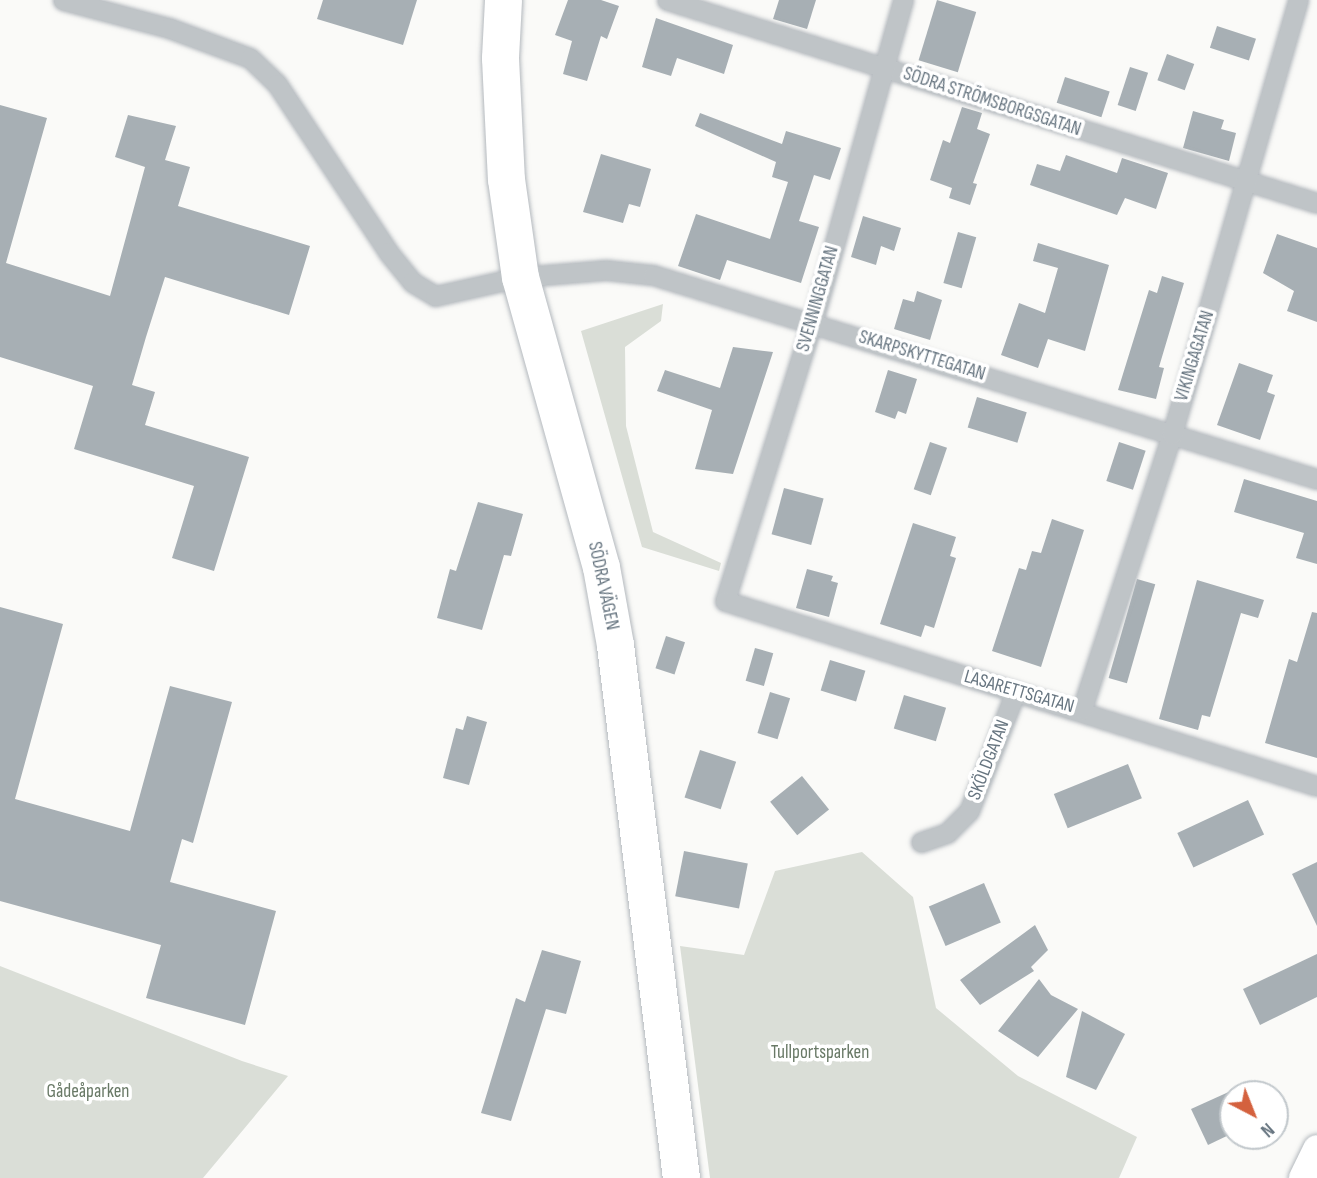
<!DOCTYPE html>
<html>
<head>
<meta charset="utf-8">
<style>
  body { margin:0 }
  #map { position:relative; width:1317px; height:1178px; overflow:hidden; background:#fafaf8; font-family:"Sofia Sans Condensed",sans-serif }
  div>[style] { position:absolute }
  .green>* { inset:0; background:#daded7 }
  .building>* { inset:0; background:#a7afb4; transform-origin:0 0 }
  .roads { filter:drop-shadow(0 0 2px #b4b9be) drop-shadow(0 0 2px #b4b9be) }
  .street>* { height:19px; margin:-9.5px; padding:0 9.5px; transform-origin:9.5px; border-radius:9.5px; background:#bfc4c7 }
  .secondary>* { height:28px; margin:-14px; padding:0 14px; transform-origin:14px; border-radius:14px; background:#fff }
  .highway>* { height:37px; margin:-18.5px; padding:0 18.5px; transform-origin:18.5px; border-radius:18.5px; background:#fff }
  span { translate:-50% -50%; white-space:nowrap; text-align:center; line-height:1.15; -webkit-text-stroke:7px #fff; paint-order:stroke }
  .street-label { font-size:19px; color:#677580 }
  .park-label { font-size:19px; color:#697966 }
  .north { position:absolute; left:1219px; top:1080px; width:70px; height:70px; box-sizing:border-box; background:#fff; border:2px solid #c2c8cc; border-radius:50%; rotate:138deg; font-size:19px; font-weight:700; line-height:28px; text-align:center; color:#677580 }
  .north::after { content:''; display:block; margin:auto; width:24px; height:32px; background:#d4613e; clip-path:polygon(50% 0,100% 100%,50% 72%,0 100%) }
</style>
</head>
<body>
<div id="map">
  <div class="green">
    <div style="clip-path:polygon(663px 304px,661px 321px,625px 347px,626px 426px,653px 532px,721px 563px,719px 571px,642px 547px,581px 331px)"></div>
    <div style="clip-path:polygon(862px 852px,913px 897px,936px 1008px,1018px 1076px,1137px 1137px,1119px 1178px,710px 1178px,680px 946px,744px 955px,775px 871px)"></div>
    <div style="clip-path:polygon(0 966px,242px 1061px,288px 1076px,203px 1178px,0 1178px)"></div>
  </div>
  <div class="building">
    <div style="clip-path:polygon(323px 0,417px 0,403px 45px,317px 19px)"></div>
    <div style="clip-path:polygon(568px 0,601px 0,619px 6px,607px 39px,601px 36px,587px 81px,563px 74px,572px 41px,555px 35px)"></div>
    <div style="clip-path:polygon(779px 0,816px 0,807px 29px,773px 19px)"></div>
    <div style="left:937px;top:0;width:41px;height:63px;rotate:17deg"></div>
    <div style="clip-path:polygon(656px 18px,733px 45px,724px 74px,677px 58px,671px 76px,642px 67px)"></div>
    <div style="left:1217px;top:26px;width:41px;height:23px;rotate:18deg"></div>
    <div style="left:1167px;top:54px;width:29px;height:28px;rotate:20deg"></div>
    <div style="left:1130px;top:67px;width:19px;height:40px;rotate:18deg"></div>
    <div style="left:1065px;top:77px;width:47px;height:27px;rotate:18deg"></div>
    <div style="clip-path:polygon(0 105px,47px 118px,6px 263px,110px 296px,145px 167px,115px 157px,128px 115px,176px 126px,165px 160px,190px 167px,178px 206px,310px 246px,289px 315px,165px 277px,146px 337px,132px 385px,155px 392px,145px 425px,249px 457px,214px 571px,172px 558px,194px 486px,74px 449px,93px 386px,0 357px)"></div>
    <div style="clip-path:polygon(962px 107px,982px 113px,977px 129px,990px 134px,973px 183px,977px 184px,970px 205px,949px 198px,952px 188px,930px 180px,943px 140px,950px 143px)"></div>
    <div style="clip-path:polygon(1193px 111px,1224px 120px,1221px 129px,1236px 133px,1229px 161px,1183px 148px)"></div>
    <div style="clip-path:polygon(700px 113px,782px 144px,786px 131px,841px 148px,830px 180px,814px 175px,799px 221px,819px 227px,801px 283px,727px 260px,720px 280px,678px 266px,696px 214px,770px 239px,788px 182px,772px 177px,776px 162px,695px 126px)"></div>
    <div style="clip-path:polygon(601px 154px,651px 169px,640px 207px,629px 204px,623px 223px,583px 212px)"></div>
    <div style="clip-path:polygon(1066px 155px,1117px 173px,1122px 158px,1168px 173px,1156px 209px,1125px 198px,1117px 215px,1030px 185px,1037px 164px,1060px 171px)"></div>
    <div style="clip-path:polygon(863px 216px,901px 228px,894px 251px,881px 246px,876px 265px,851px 257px)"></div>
    <div style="left:958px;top:232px;width:19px;height:53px;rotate:16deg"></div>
    <div style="clip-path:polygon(1277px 234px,1317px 248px,1317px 322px,1287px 311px,1294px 291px,1263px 273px)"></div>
    <div style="clip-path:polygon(1038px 243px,1109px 265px,1085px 351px,1048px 339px,1038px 368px,1001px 355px,1019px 303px,1045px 313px,1058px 268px,1033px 261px)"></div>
    <div style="clip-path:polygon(1162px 276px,1184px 283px,1159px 367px,1164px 368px,1156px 399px,1118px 390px,1149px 290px,1157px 293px)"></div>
    <div style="clip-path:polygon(917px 291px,942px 300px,930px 340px,894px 329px,903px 299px,914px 302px)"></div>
    <div style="clip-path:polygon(733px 347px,773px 352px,733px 474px,695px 469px,712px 410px,657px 391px,665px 370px,720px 388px)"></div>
    <div style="clip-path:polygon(1239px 363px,1273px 375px,1267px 392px,1275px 395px,1260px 440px,1217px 425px)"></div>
    <div style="clip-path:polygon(888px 370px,917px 379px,906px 414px,898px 411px,895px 419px,875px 412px)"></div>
    <div style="left:977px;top:397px;width:52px;height:32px;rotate:17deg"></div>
    <div style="left:930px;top:442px;width:18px;height:50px;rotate:19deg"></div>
    <div style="left:1119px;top:442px;width:28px;height:41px;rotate:18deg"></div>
    <div style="clip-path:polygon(1244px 479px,1317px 501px,1317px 564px,1296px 558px,1304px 533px,1234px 512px)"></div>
    <div style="left:784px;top:488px;width:41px;height:48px;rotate:15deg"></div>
    <div style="clip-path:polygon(478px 502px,523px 514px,511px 556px,504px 555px,482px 630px,437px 618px,450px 569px,456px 571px)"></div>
    <div style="clip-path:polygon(1052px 519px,1084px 530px,1041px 667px,992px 651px,1019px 568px,1026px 570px,1032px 551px,1041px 553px)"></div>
    <div style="clip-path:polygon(913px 523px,956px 537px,950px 556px,956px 558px,934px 628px,925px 625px,921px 637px,880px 624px)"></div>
    <div style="clip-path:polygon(807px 569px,833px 576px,831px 581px,838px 583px,829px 617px,796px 608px)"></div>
    <div style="left:1137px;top:579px;width:19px;height:103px;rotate:16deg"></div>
    <div style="clip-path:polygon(1197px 580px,1264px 600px,1258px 618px,1241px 613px,1210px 717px,1202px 715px,1198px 730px,1159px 719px)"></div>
    <div style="clip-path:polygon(0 607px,63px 624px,15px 799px,130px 831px,170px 686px,232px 702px,193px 843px,182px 839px,170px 882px,276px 911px,245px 1025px,146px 998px,161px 945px,0 901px)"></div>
    <div style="clip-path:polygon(1312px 612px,1317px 613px,1317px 758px,1265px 743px,1289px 659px,1297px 662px)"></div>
    <div style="left:666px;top:636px;width:20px;height:34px;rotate:18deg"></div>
    <div style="left:755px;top:648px;width:19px;height:34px;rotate:16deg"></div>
    <div style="left:830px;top:660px;width:37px;height:32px;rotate:17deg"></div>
    <div style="left:770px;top:692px;width:21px;height:43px;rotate:17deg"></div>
    <div style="left:904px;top:695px;width:44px;height:35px;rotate:17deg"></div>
    <div style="clip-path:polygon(467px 716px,487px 722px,469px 785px,443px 778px,456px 728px,463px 730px)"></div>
    <div style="left:700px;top:750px;width:38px;height:50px;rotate:18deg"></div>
    <div style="left:1128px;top:764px;width:37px;height:80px;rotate:68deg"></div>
    <div style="left:802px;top:776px;width:43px;height:41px;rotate:51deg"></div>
    <div style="left:1248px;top:800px;width:38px;height:78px;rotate:65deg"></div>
    <div style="left:684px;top:851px;width:65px;height:46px;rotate:11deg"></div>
    <div style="clip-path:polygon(1317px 862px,1317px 926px,1292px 874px)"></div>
    <div style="left:984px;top:883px;width:43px;height:60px;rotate:67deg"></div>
    <div style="clip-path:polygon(1035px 925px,1048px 950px,1031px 967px,1034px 971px,980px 1005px,960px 980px)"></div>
    <div style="clip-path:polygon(542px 950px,581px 961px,566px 1014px,546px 1009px,511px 1121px,481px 1113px,516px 998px,525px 1002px)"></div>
    <div style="clip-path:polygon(1317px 954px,1317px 997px,1260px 1025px,1243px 989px)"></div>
    <div style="clip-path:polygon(1039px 979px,1051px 995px,1078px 1009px,1038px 1057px,998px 1031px)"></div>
    <div style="clip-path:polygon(1082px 1011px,1125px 1034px,1096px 1090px,1066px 1077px)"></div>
    <div style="clip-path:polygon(1233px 1090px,1233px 1133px,1208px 1145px,1191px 1109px)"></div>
  </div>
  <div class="roads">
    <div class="street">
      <div style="left:63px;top:0;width:110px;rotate:14.8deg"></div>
      <div style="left:169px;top:28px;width:86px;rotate:20.3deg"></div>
      <div style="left:250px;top:58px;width:37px;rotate:44deg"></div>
      <div style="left:277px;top:84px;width:201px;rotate:56.5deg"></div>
      <div style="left:388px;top:252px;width:38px;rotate:51deg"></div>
      <div style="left:412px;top:282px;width:27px;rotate:31deg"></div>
      <div style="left:435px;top:296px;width:87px;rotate:-12.6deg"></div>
      <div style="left:520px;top:277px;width:86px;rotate:-4.7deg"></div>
      <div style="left:606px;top:270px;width:47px;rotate:6.1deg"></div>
      <div style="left:653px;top:275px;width:695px;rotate:17.08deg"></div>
      <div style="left:667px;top:0;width:681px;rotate:17.34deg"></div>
      <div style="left:903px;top:0;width:336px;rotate:105.7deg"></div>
      <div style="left:812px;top:323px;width:291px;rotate:107.4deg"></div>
      <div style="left:725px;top:601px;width:620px;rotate:17.35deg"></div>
      <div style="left:1082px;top:709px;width:289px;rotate:-71.9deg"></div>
      <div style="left:1172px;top:434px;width:452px;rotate:-73.8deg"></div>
      <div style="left:921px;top:842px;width:28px;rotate:-19deg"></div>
      <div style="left:947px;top:833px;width:31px;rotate:-45deg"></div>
      <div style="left:969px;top:811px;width:127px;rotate:-68.7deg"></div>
    </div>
    <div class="secondary">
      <div style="left:1303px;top:1178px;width:32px;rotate:-64deg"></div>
    </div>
    <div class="highway">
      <div style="left:503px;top:0;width:58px;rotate:93deg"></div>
      <div style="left:500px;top:58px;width:121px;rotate:87.2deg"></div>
      <div style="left:506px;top:179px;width:99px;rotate:81.9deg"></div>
      <div style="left:520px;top:277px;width:301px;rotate:74.4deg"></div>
      <div style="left:601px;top:567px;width:79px;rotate:79.8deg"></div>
      <div style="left:615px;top:645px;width:537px;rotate:82.94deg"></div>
    </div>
  </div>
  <div class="street-label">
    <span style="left:992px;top:102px;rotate:18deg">SÖDRA STRÖMSBORGSGATAN</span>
    <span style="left:818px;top:299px;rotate:-74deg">SVENNINGGATAN</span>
    <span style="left:922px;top:356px;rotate:17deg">SKARPSKYTTEGATAN</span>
    <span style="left:1195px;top:356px;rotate:-73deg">VIKINGAGATAN</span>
    <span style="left:603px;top:586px;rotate:78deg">SÖDRA VÄGEN</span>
    <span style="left:1019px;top:692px;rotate:16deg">LASARETTSGATAN</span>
    <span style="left:989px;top:760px;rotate:-69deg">SKÖLDGATAN</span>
  </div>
  <div class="park-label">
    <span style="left:820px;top:1053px">Tullportsparken</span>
    <span style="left:88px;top:1092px">Gådeåparken</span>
  </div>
  <div class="north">N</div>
</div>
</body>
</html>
